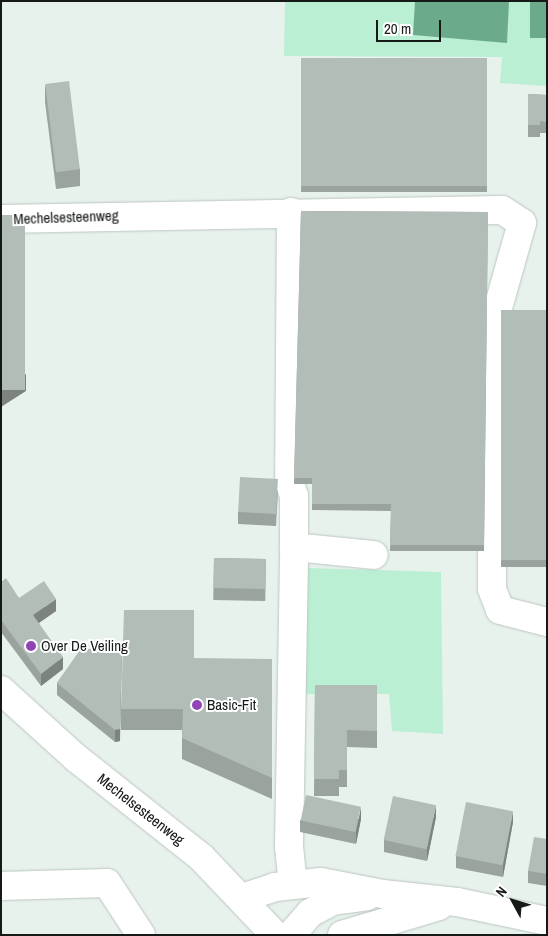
<!DOCTYPE html>
<html>
<head>
<meta charset="utf-8">
<style>
  body { margin:0 }
  #map { position:relative; width:548px; height:936px; overflow:hidden; background:#e8f2ec; font-family:"Archivo Narrow",sans-serif }
  div>[style] { position:absolute }
  .green>* { inset:0; background:#baefd4 }
  .water>* { inset:0; background:#6bab8c; transform-origin:0 0 }
  .roads { filter:drop-shadow(0 0 1px #bcc6c0) drop-shadow(0 0 1px #bcc6c0) }
  .minor>* { height:28px; margin:-14px; padding:0 14px; transform-origin:14px; border-radius:14px; background:#fff }
  .wall>* { inset:0; background:#9aa39d; transform-origin:0 0 }
  .shaded-wall>* { inset:0; background:#7d8480 }
  .building>* { inset:0; background:#b3bdb7; transform-origin:0 0 }
  .dots>* { width:14px; height:14px; translate:-50% -50%; box-sizing:border-box; border:2px solid #fff; border-radius:50% }
  span { translate:-50% -50%; white-space:nowrap; text-align:center; line-height:1.15; -webkit-text-stroke:4px #fff; paint-order:stroke }
  .street-label { font-size:15px; color:#151917 }
  .poi-label { font-size:15px; color:#151917 }
  .left { translate:0 -50%; text-align:left }
  .frame { position:absolute; inset:0; border:2px solid #151917; pointer-events:none }
  .north { position:absolute; left:488px; top:876px; width:50px; height:50px; -webkit-text-stroke:4px #fff; paint-order:stroke; rotate:309deg; font-size:14px; font-weight:700; line-height:20px; text-align:center; color:#151917 }
  .north::after { content:''; display:block; margin:auto; width:18px; height:22px; background:#151917; clip-path:polygon(50% 0,100% 100%,50% 72%,0 100%) }
  .scale { position:absolute; left:376px; top:20px; width:65px; height:22px; box-sizing:border-box; border:2px solid #151917; border-top:0; padding-left:6px; font-size:15px; line-height:18px; white-space:nowrap; color:#151917; -webkit-text-stroke:4px #fff; paint-order:stroke }
</style>
</head>
<body>
<div id="map">
  <div class="green">
    <div style="clip-path:polygon(285px 1px,547px 1px,547px 86px,500px 83px,502px 57px,284px 56px)"></div>
    <div style="clip-path:polygon(307px 568px,441px 572px,443px 734px,392px 731px,389px 694px,305px 694px)"></div>
  </div>
  <div class="water">
    <div style="clip-path:polygon(415px 1px,509px 1px,507px 43px,413px 35px)"></div>
    <div style="left:530px;top:1px;width:17px;height:37px"></div>
  </div>
  <div class="roads">
    <div class="minor">
      <div style="left:291px;top:212px;width:270px;rotate:90.4deg"></div>
      <div style="left:289px;top:482px;width:15px;rotate:70deg"></div>
      <div style="left:294px;top:496px;width:51px;rotate:90deg"></div>
      <div style="left:1px;top:219px;width:501px;rotate:-1.03deg"></div>
      <div style="left:502px;top:210px;width:24px;rotate:33deg"></div>
      <div style="left:522px;top:223px;width:110px;rotate:105.8deg"></div>
      <div style="left:492px;top:329px;width:260px;rotate:90deg"></div>
      <div style="left:492px;top:589px;width:22px;rotate:69deg"></div>
      <div style="left:500px;top:610px;width:49px;rotate:14.3deg"></div>
      <div style="left:1px;top:690px;width:101px;rotate:42.2deg"></div>
      <div style="left:76px;top:758px;width:159px;rotate:38.4deg"></div>
      <div style="left:201px;top:857px;width:108px;rotate:46.5deg"></div>
      <div style="left:293px;top:885px;width:39px;rotate:-96deg"></div>
      <div style="left:289px;top:846px;width:299px;rotate:-89deg"></div>
      <div style="left:294px;top:547px;width:80px;rotate:5.7deg"></div>
      <div style="left:1px;top:886px;width:106px;rotate:-1.6deg"></div>
      <div style="left:107px;top:883px;width:62px;rotate:56.8deg"></div>
      <div style="left:242px;top:898px;width:35px;rotate:-18deg"></div>
      <div style="left:275px;top:887px;width:46px;rotate:-6.2deg"></div>
      <div style="left:321px;top:882px;width:63px;rotate:11deg"></div>
      <div style="left:383px;top:894px;width:74px;rotate:6.2deg"></div>
      <div style="left:457px;top:902px;width:92px;rotate:11.9deg"></div>
      <div style="left:291px;top:935px;width:29px;rotate:-49deg"></div>
      <div style="left:310px;top:913px;width:26px;rotate:-28deg"></div>
      <div style="left:333px;top:901px;width:34px;rotate:-8deg"></div>
      <div style="left:342px;top:935px;width:101px;rotate:-16.6deg"></div>
    </div>
  </div>
  <div class="wall">
    <div style="left:301px;top:58px;width:186px;height:134px"></div>
    <div style="clip-path:polygon(45px 85px,80px 169px,80px 186px,56px 189px,45px 102px)"></div>
    <div style="clip-path:polygon(528px 94px,547px 95px,547px 133px,540px 133px,540px 137px,528px 137px)"></div>
    <div style="clip-path:polygon(301px 211px,488px 212px,484px 551px,390px 551px,391px 511px,312px 510px,312px 484px,294px 484px)"></div>
    <div style="left:501px;top:310px;width:46px;height:257px"></div>
    <div style="clip-path:polygon(278px 491px,276px 526px,238px 524px,238px 512px)"></div>
    <div style="left:214px;top:558px;width:52px;height:42px;rotate:1deg"></div>
    <div style="clip-path:polygon(1px 582px,19px 598px,56px 611px,39px 623px,63px 669px,41px 686px,1px 632px)"></div>
    <div style="clip-path:polygon(81px 649px,120px 741px,115px 742px,57px 695px,57px 683px)"></div>
    <div style="clip-path:polygon(272px 659px,272px 799px,182px 759px,182px 730px,121px 730px,121px 709px)"></div>
    <div style="clip-path:polygon(315px 685px,377px 685px,377px 748px,347px 747px,347px 787px,339px 787px,339px 796px,314px 796px)"></div>
    <div style="clip-path:polygon(436px 817px,427px 861px,384px 852px,384px 840px)"></div>
    <div style="clip-path:polygon(361px 819px,356px 844px,300px 832px,300px 820px)"></div>
    <div style="clip-path:polygon(513px 822px,503px 877px,456px 868px,456px 856px)"></div>
    <div style="clip-path:polygon(547px 839px,547px 886px,528px 883px,528px 871px)"></div>
  </div>
  <div class="shaded-wall">
    <div style="clip-path:polygon(26px 374px,26px 391px,1px 407px,1px 390px)"></div>
    <div style="clip-path:polygon(56px 599px,56px 611px,33px 627px,33px 615px)"></div>
    <div style="clip-path:polygon(122px 648px,120px 741px,115px 742px,115px 730px)"></div>
    <div style="clip-path:polygon(63px 657px,63px 669px,41px 686px,41px 674px)"></div>
    <div style="clip-path:polygon(436px 805px,436px 817px,427px 861px,427px 849px)"></div>
    <div style="clip-path:polygon(361px 807px,361px 819px,356px 844px,356px 832px)"></div>
    <div style="clip-path:polygon(513px 811px,513px 822px,503px 877px,503px 865px)"></div>
  </div>
  <div class="building">
    <div style="left:301px;top:58px;width:186px;height:128px"></div>
    <div style="left:69px;top:81px;width:89px;height:24px;rotate:83deg"></div>
    <div style="clip-path:polygon(528px 94px,547px 95px,547px 122px,540px 121px,540px 125px,528px 125px)"></div>
    <div style="clip-path:polygon(301px 211px,488px 212px,484px 545px,390px 545px,391px 504px,312px 504px,312px 478px,294px 478px)"></div>
    <div style="left:1px;top:215px;width:24px;height:175px"></div>
    <div style="left:501px;top:310px;width:46px;height:250px"></div>
    <div style="left:240px;top:477px;width:38px;height:35px;rotate:3deg"></div>
    <div style="left:214px;top:558px;width:52px;height:30px;rotate:1deg"></div>
    <div style="clip-path:polygon(6px 578px,19px 598px,44px 581px,56px 599px,33px 615px,63px 657px,41px 674px,1px 620px,1px 582px)"></div>
    <div style="clip-path:polygon(124px 610px,194px 610px,194px 658px,272px 659px,272px 778px,182px 738px,183px 709px,121px 709px)"></div>
    <div style="clip-path:polygon(122px 648px,120px 729px,115px 730px,57px 683px,81px 649px)"></div>
    <div style="clip-path:polygon(315px 685px,377px 685px,377px 731px,347px 730px,347px 770px,339px 770px,339px 779px,314px 779px)"></div>
    <div style="left:306px;top:795px;width:56px;height:26px;rotate:12deg"></div>
    <div style="left:393px;top:796px;width:44px;height:45px;rotate:12deg"></div>
    <div style="left:466px;top:802px;width:48px;height:55px;rotate:11deg"></div>
    <div style="clip-path:polygon(534px 837px,547px 839px,547px 874px,528px 871px)"></div>
  </div>
  <div class="dots">
    <div style="left:31px;top:646px;background:#9044b6"></div>
    <div style="left:197px;top:705px;background:#9044b6"></div>
  </div>
  <div class="street-label">
    <span style="left:66px;top:217px;rotate:-2deg">Mechelsesteenweg</span>
    <span style="left:141px;top:809px;rotate:38deg">Mechelsesteenweg</span>
  </div>
  <div class="poi-label">
    <span class="left" style="left:41px;top:646px">Over De Veiling</span>
    <span class="left" style="left:207px;top:705px">Basic-Fit</span>
  </div>
  <div class="frame"></div>
  <div class="north">N</div>
  <div class="scale">20 m</div>
</div>
</body>
</html>
